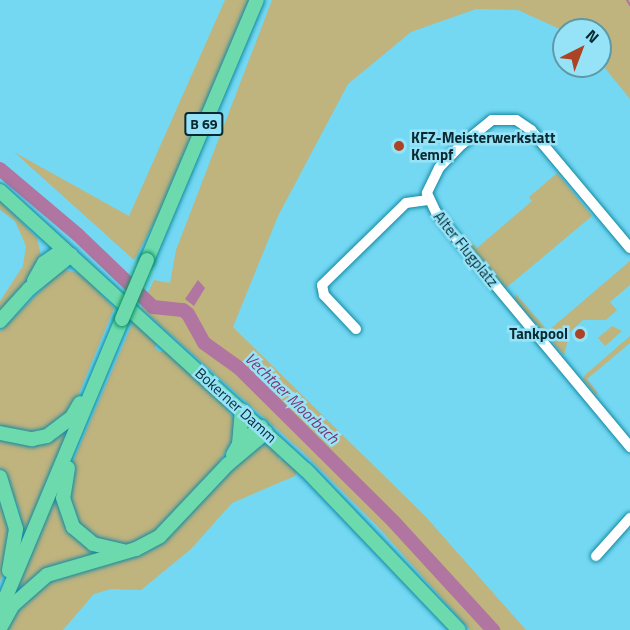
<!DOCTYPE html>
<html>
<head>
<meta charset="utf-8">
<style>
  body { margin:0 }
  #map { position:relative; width:630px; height:630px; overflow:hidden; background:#74d8f3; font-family:"Titillium Web",sans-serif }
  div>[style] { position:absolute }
  .green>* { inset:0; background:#bfb37e }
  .water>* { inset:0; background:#b075a0 }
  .stream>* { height:2px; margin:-1px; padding:0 1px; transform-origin:1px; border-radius:1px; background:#b075a0 }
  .river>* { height:14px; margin:-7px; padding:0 7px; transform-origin:7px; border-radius:7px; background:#b075a0 }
  .roads { filter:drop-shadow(0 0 2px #128aa2) drop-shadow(0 0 2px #128aa2) }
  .minor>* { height:10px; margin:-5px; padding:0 5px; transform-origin:5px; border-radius:5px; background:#fff }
  .major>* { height:14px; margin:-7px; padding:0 7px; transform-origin:7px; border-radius:7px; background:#6cdaad }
  .bridges { filter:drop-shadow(0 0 2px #098c5e) drop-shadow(0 0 2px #098c5e) }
  .major-bridge>* { height:14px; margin:-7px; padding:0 7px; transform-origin:7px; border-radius:7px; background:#6cdaad }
  .dots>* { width:16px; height:16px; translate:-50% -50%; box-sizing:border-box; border:3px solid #96e3f8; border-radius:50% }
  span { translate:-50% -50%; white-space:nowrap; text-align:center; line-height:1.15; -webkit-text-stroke:5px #96e3f8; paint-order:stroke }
  .shield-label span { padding:2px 4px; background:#96e3f8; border:2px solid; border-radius:4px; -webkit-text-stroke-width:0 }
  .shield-label { font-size:14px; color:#082931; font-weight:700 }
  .poi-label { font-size:15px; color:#082931; font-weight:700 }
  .left { translate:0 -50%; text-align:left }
  .right { translate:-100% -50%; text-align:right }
  .street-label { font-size:15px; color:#082931 }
  .water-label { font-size:16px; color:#7f366f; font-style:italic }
  .north { position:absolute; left:552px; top:18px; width:60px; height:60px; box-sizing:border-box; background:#96e3f8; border:2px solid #5d99a8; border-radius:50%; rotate:42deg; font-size:16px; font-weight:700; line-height:24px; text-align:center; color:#082931 }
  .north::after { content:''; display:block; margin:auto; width:21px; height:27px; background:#ab4324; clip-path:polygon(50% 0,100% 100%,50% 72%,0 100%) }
</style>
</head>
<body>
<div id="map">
  <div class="green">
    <div style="clip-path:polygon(225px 0,249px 0,158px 216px,134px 260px,14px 152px,129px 216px)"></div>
    <div style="clip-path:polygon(272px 0,630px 0,630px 99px,600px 62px,600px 30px,564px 31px,518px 10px,476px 9px,411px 32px,348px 84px,278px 216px,233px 327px,426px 517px,526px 630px,470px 630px,379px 528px,305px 454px,141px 308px,154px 280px,170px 283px,176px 250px)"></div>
    <div style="clip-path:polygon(557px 173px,592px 216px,506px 288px,466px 241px,467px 237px,477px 248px,532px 201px,529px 197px)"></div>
    <div style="clip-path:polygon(0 200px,37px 238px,41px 256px,32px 276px,0 314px,0 301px,23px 266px,26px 246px,15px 221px,0 210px)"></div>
    <div style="clip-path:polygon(630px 261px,630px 285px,610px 302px,617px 310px,606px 320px,583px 320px,570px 332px,564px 355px,515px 300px,516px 294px,548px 331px)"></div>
    <div style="clip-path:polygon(62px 269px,82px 274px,114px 308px,73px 408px,57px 424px,35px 433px,0 427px,0 331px)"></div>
    <div style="clip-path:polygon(133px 322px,157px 341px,155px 348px,160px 352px,169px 350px,213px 390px,234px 419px,236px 434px,214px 471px,157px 531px,133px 545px,118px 545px,98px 540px,76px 522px,69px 501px,71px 466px)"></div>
    <div style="clip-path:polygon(612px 326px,622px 331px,605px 346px,598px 338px)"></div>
    <div style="clip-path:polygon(630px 336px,630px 343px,587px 379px,598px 393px,596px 395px,583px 379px,585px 375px)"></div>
    <div style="clip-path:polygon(72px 422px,23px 543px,20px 543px,19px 510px,0 467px,0 438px,21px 444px,37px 443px)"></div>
    <div style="clip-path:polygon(266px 444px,279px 454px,279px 461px,284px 458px,298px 469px,295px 476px,232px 503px,191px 549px,141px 590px,111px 589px,94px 594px,63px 630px,3px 630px,39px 585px,79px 567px,131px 557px,160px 543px,250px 452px)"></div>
    <div style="clip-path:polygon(0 487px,10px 519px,10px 558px,0 581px)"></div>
    <div style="clip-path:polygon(57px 489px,67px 526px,105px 552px,56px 565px,26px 584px,11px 600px)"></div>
  </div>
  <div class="water">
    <div style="clip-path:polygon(198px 280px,205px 288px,194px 306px,185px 299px)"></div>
  </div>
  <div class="stream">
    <div style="left:627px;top:0;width:6px;rotate:59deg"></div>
  </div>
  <div class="river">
    <div style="left:0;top:169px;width:102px;rotate:40.2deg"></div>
    <div style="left:78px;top:235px;width:104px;rotate:43.8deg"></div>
    <div style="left:153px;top:307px;width:30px;rotate:6deg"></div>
    <div style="left:183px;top:310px;width:6px;rotate:39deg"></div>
    <div style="left:188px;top:314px;width:33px;rotate:61deg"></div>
    <div style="left:204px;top:343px;width:43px;rotate:35.5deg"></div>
    <div style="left:239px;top:368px;width:218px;rotate:44.8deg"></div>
    <div style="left:394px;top:522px;width:147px;rotate:47.5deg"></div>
  </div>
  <div class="roads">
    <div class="minor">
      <div style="left:630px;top:248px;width:154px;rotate:-130deg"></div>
      <div style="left:531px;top:130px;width:18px;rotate:-146deg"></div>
      <div style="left:516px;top:120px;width:24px;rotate:180deg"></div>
      <div style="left:492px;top:120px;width:38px;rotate:141deg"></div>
      <div style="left:462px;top:144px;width:33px;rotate:134deg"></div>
      <div style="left:439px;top:168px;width:28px;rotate:116deg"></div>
      <div style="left:427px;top:193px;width:21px;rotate:65deg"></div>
      <div style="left:436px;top:212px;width:34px;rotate:52deg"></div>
      <div style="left:457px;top:239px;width:271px;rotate:50.2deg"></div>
      <div style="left:356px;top:329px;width:47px;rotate:-133.3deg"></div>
      <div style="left:324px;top:295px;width:10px;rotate:-101deg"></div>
      <div style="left:322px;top:285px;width:117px;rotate:-44.3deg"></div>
      <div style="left:406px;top:203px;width:22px;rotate:-8deg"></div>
      <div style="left:596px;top:556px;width:51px;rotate:-48.2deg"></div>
    </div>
    <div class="major">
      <div style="left:0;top:191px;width:414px;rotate:42.4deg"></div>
      <div style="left:306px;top:470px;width:221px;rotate:46.3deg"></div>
      <div style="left:147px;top:260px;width:282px;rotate:-67.1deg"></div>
      <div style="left:34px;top:281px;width:21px;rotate:-61deg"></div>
      <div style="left:44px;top:263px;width:24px;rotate:-35deg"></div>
      <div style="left:0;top:321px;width:43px;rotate:-47.8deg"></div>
      <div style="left:29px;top:289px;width:54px;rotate:-39deg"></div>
      <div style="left:0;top:433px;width:33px;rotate:11deg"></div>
      <div style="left:32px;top:439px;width:15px;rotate:-11deg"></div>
      <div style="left:47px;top:436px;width:31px;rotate:-37deg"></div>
      <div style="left:72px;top:417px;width:16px;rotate:-60deg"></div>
      <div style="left:239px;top:444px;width:34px;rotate:-85deg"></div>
      <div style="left:233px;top:455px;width:13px;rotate:-61deg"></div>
      <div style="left:239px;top:444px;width:28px;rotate:-38deg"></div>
      <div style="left:68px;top:468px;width:30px;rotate:99deg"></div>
      <div style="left:63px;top:498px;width:31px;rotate:71deg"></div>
      <div style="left:73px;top:527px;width:26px;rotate:40deg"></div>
      <div style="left:93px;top:544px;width:31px;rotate:13deg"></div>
      <div style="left:0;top:477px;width:54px;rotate:72.9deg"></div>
      <div style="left:16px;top:529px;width:42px;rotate:99.7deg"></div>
      <div style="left:0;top:611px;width:316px;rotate:-67.3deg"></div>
      <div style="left:0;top:628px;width:26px;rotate:-61deg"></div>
      <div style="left:13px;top:605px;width:45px;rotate:-41.4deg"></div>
      <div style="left:47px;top:575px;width:93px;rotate:-16.3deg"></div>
      <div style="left:136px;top:549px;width:27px;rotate:-28deg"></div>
      <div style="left:160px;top:536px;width:98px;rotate:-46.7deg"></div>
      <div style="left:227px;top:465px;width:51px;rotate:-40.2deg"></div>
    </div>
  </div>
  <div class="bridges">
    <div class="major-bridge">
      <div style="left:122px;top:319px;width:64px;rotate:-67deg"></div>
    </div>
  </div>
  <div class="dots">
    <div style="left:399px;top:146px;background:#ab4324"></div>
    <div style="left:580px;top:334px;background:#ab4324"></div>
  </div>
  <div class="shield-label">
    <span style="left:204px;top:124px">B 69</span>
  </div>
  <div class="poi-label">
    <span class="left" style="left:411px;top:146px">KFZ-Meisterwerkstatt<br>Kempf</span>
    <span class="right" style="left:568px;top:334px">Tankpool</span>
  </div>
  <div class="street-label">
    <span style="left:466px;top:249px;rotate:51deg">Alter Flugplatz</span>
    <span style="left:236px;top:405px;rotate:42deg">Bokerner Damm</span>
  </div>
  <div class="water-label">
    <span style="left:292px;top:398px;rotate:44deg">Vechtaer Moorbach</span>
  </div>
  <div class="north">N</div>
</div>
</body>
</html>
